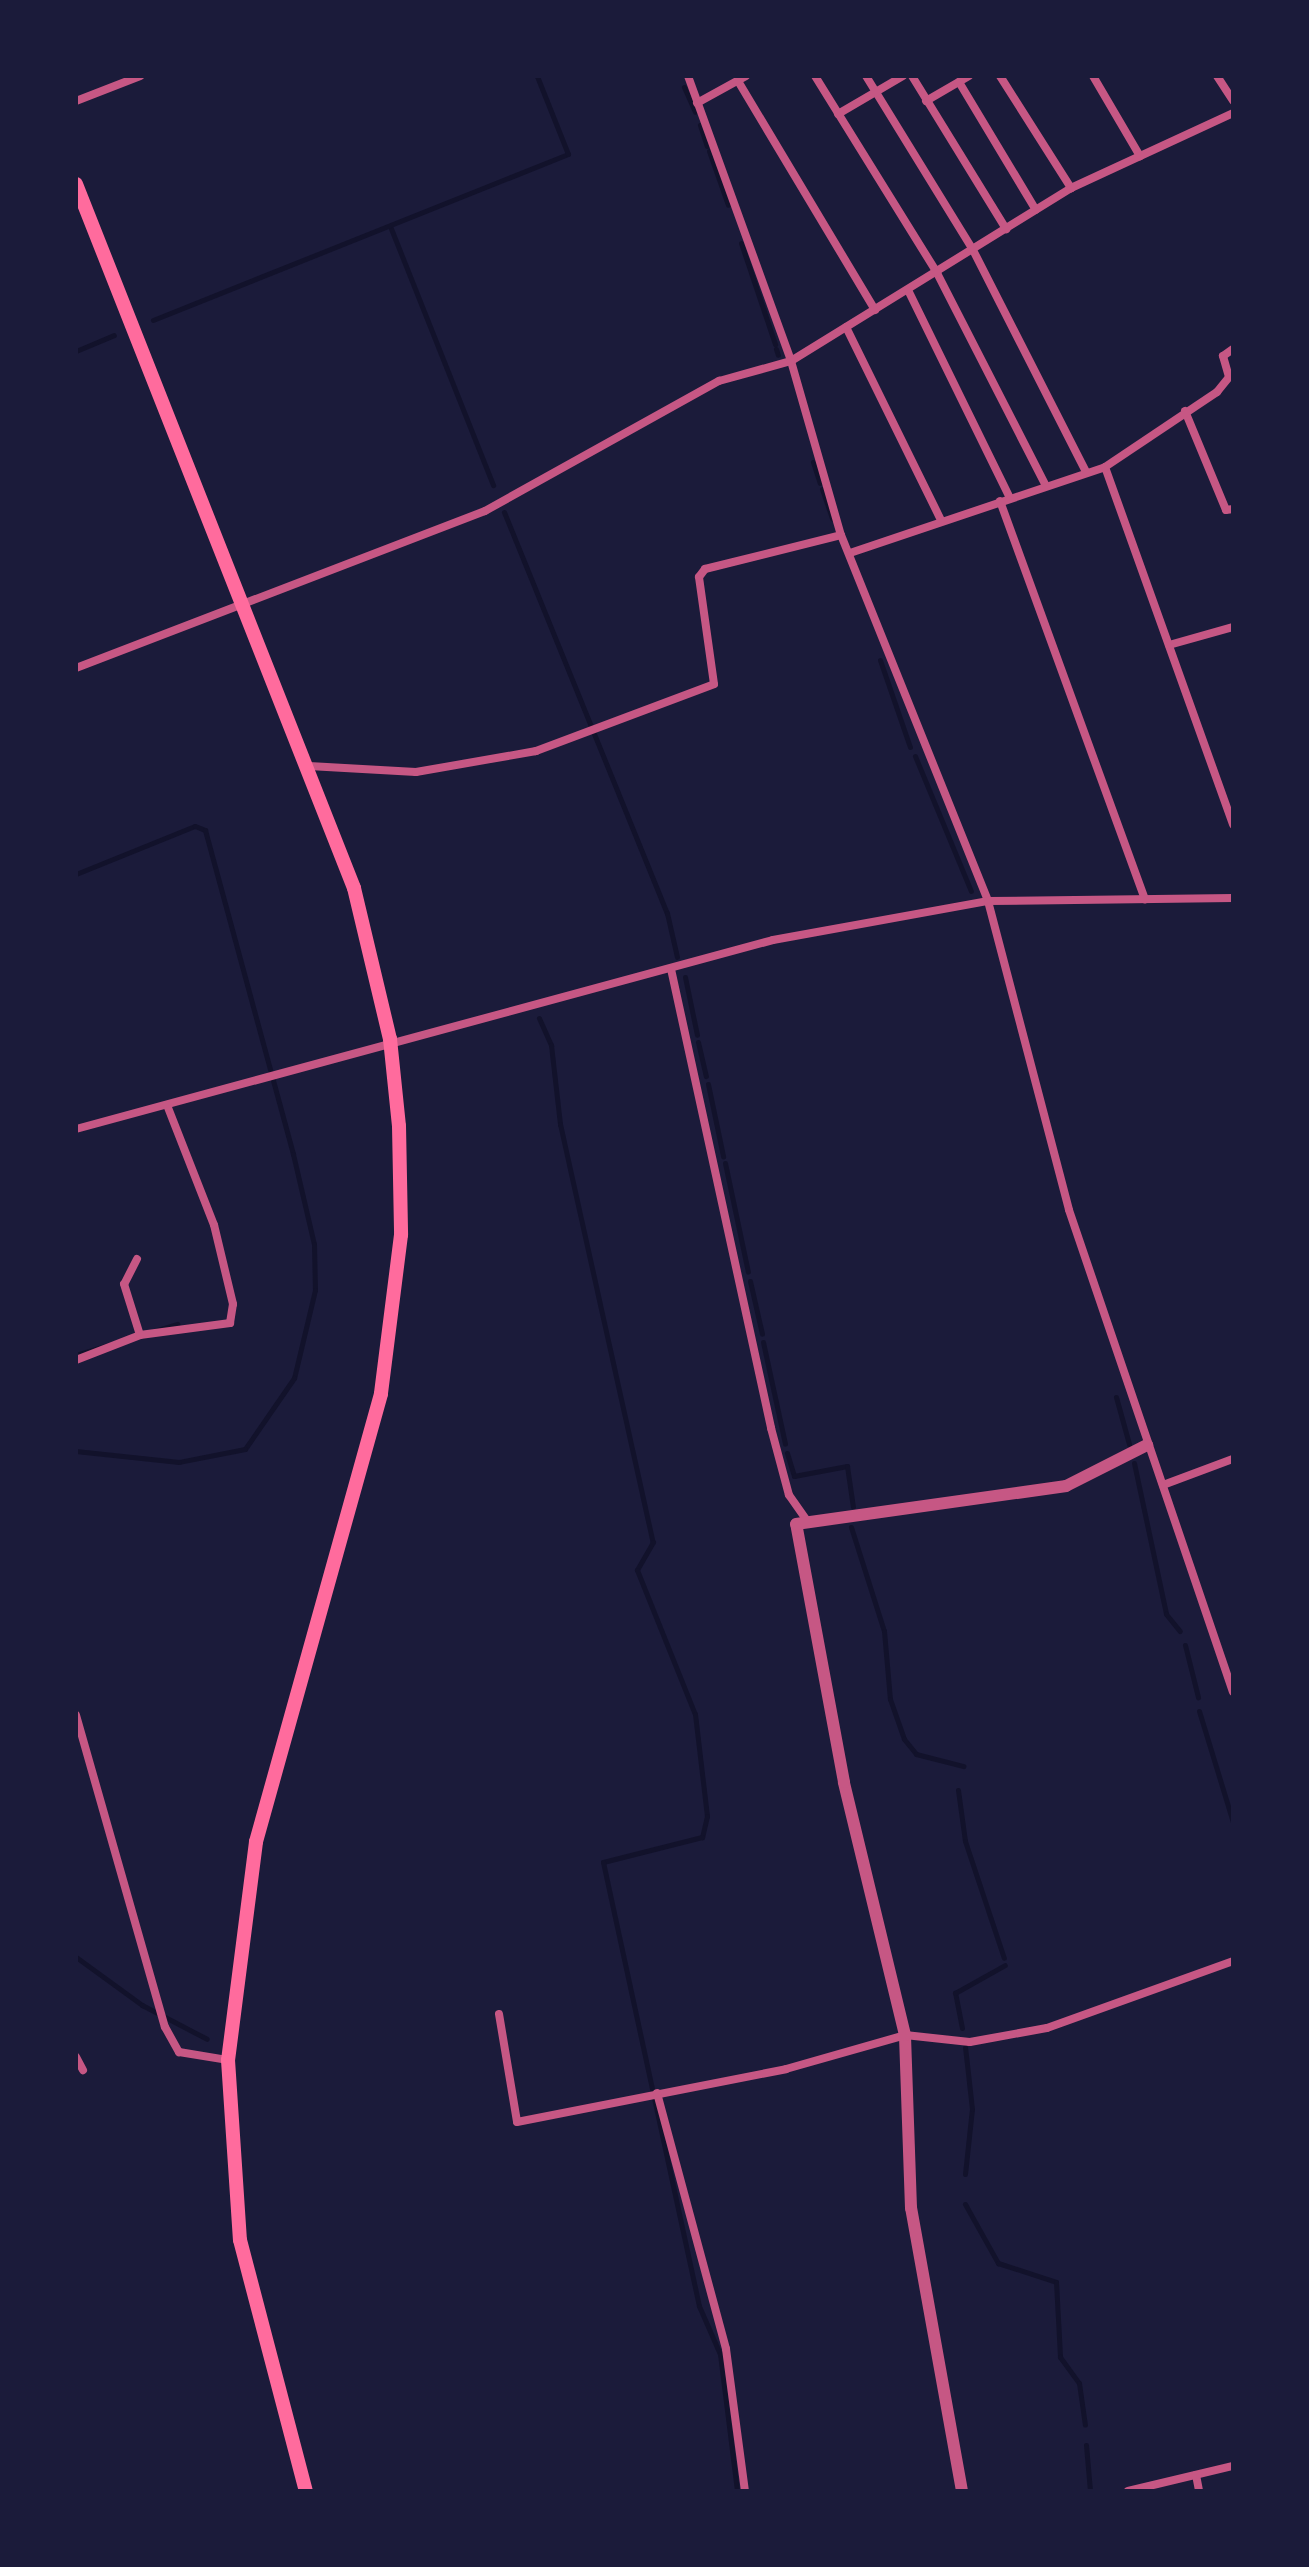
<!DOCTYPE html>
<html>
<head>
<meta charset="utf-8">
<style>
  body { margin:0 }
  #map { position:relative; width:1309px; height:2567px; overflow:hidden; background:#1b1b3a; font-family:"Space Grotesk",sans-serif }
  div>[style] { position:absolute }
  .stream>* { height:5px; margin:-2.5px; padding:0 2.5px; transform-origin:2.5px; border-radius:2.5px; background:#12122b }
  .minor>* { height:8px; margin:-4px; padding:0 4px; transform-origin:4px; border-radius:4px; background:#c65784 }
  .tertiary>* { height:12px; margin:-6px; padding:0 6px; transform-origin:6px; border-radius:6px; background:#c65784 }
  .secondary>* { height:14px; margin:-7px; padding:0 7px; transform-origin:7px; border-radius:7px; background:#ff6b9d }
  span { translate:-50% -50%; white-space:nowrap; text-align:center; line-height:1.15; -webkit-text-stroke:7px #1b1b3a; paint-order:stroke }
  .frame { position:absolute; inset:0; border:78px solid #1b1b3a; pointer-events:none }
</style>
</head>
<body>
<div id="map">
  <div class="stream">
    <div style="left:684px;top:87px;width:27px;rotate:66deg"></div>
    <div style="left:700px;top:125px;width:22px;rotate:72deg"></div>
    <div style="left:709px;top:151px;width:57px;rotate:70.6deg"></div>
    <div style="left:390px;top:226px;width:279px;rotate:68.3deg"></div>
    <div style="left:741px;top:243px;width:107px;rotate:71.4deg"></div>
    <div style="left:153px;top:320px;width:447px;rotate:-21.8deg"></div>
    <div style="left:568px;top:154px;width:84px;rotate:-111.7deg"></div>
    <div style="left:776px;top:349px;width:6px;rotate:72deg"></div>
    <div style="left:76px;top:351px;width:41px;rotate:-22.8deg"></div>
    <div style="left:813px;top:462px;width:22px;rotate:72deg"></div>
    <div style="left:822px;top:489px;width:31px;rotate:71deg"></div>
    <div style="left:504px;top:512px;width:433px;rotate:67.9deg"></div>
    <div style="left:667px;top:913px;width:45px;rotate:77.2deg"></div>
    <div style="left:880px;top:660px;width:92px;rotate:71deg"></div>
    <div style="left:915px;top:756px;width:146px;rotate:67.5deg"></div>
    <div style="left:76px;top:874px;width:128px;rotate:-22deg"></div>
    <div style="left:195px;top:826px;width:11px;rotate:22deg"></div>
    <div style="left:205px;top:830px;width:336px;rotate:74.8deg"></div>
    <div style="left:293px;top:1154px;width:92px;rotate:76.9deg"></div>
    <div style="left:314px;top:1244px;width:46px;rotate:88.8deg"></div>
    <div style="left:315px;top:1290px;width:90px;rotate:103.4deg"></div>
    <div style="left:294px;top:1378px;width:86px;rotate:124.6deg"></div>
    <div style="left:245px;top:1449px;width:67px;rotate:168.9deg"></div>
    <div style="left:179px;top:1462px;width:104px;rotate:-173.9deg"></div>
    <div style="left:685px;top:977px;width:59px;rotate:78.3deg"></div>
    <div style="left:539px;top:1018px;width:30px;rotate:66deg"></div>
    <div style="left:551px;top:1045px;width:80px;rotate:83.5deg"></div>
    <div style="left:560px;top:1124px;width:428px;rotate:77.5deg"></div>
    <div style="left:653px;top:1542px;width:32px;rotate:120deg"></div>
    <div style="left:637px;top:1570px;width:155px;rotate:68.1deg"></div>
    <div style="left:695px;top:1714px;width:103px;rotate:83.3deg"></div>
    <div style="left:707px;top:1816px;width:22px;rotate:103deg"></div>
    <div style="left:702px;top:1837px;width:102px;rotate:165.8deg"></div>
    <div style="left:603px;top:1862px;width:454px;rotate:77.8deg"></div>
    <div style="left:699px;top:2306px;width:52px;rotate:66.4deg"></div>
    <div style="left:720px;top:2354px;width:138px;rotate:82.9deg"></div>
    <div style="left:698px;top:1042px;width:35px;rotate:77deg"></div>
    <div style="left:708px;top:1084px;width:74px;rotate:78.2deg"></div>
    <div style="left:725px;top:1163px;width:111px;rotate:78.1deg"></div>
    <div style="left:750px;top:1281px;width:54px;rotate:77.2deg"></div>
    <div style="left:763px;top:1342px;width:104px;rotate:77.8deg"></div>
    <div style="left:76px;top:1355px;width:106px;rotate:-17.1deg"></div>
    <div style="left:1116px;top:1397px;width:49px;rotate:74.5deg"></div>
    <div style="left:787px;top:1453px;width:24px;rotate:73deg"></div>
    <div style="left:794px;top:1476px;width:54px;rotate:-10.7deg"></div>
    <div style="left:847px;top:1466px;width:41px;rotate:81.7deg"></div>
    <div style="left:1134px;top:1463px;width:154px;rotate:78deg"></div>
    <div style="left:1166px;top:1614px;width:22px;rotate:51deg"></div>
    <div style="left:851px;top:1527px;width:109px;rotate:72.4deg"></div>
    <div style="left:884px;top:1631px;width:68px;rotate:85deg"></div>
    <div style="left:890px;top:1699px;width:42px;rotate:70.7deg"></div>
    <div style="left:904px;top:1739px;width:19px;rotate:51deg"></div>
    <div style="left:916px;top:1754px;width:49px;rotate:14.3deg"></div>
    <div style="left:1185px;top:1645px;width:54px;rotate:76deg"></div>
    <div style="left:1199px;top:1711px;width:116px;rotate:73deg"></div>
    <div style="left:958px;top:1790px;width:51px;rotate:82.2deg"></div>
    <div style="left:965px;top:1841px;width:123px;rotate:71.6deg"></div>
    <div style="left:1233px;top:1863px;width:5px;rotate:90deg"></div>
    <div style="left:76px;top:1957px;width:82px;rotate:36deg"></div>
    <div style="left:142px;top:2005px;width:73px;rotate:27.6deg"></div>
    <div style="left:962px;top:2028px;width:36px;rotate:-101deg"></div>
    <div style="left:955px;top:1993px;width:57px;rotate:-29.2deg"></div>
    <div style="left:965px;top:2174px;width:65px;rotate:-83.9deg"></div>
    <div style="left:972px;top:2109px;width:62px;rotate:-96.4deg"></div>
    <div style="left:965px;top:2204px;width:68px;rotate:60.8deg"></div>
    <div style="left:998px;top:2263px;width:61px;rotate:18.1deg"></div>
    <div style="left:1056px;top:2282px;width:75px;rotate:86.9deg"></div>
    <div style="left:1060px;top:2357px;width:32px;rotate:54deg"></div>
    <div style="left:1079px;top:2383px;width:42px;rotate:81.9deg"></div>
    <div style="left:1086px;top:2445px;width:46px;rotate:85deg"></div>
  </div>
  <div class="minor">
    <div style="left:688px;top:76px;width:303px;rotate:70.1deg"></div>
    <div style="left:791px;top:361px;width:181px;rotate:74deg"></div>
    <div style="left:841px;top:535px;width:394px;rotate:68.1deg"></div>
    <div style="left:988px;top:901px;width:319px;rotate:75.3deg"></div>
    <div style="left:1069px;top:1210px;width:509px;rotate:71.21deg"></div>
    <div style="left:815px;top:76px;width:232px;rotate:58.2deg"></div>
    <div style="left:937px;top:273px;width:239px;rotate:62.9deg"></div>
    <div style="left:866px;top:76px;width:204px;rotate:58.4deg"></div>
    <div style="left:973px;top:250px;width:249px;rotate:63deg"></div>
    <div style="left:912px;top:76px;width:180px;rotate:58.4deg"></div>
    <div style="left:1000px;top:76px;width:133px;rotate:57.6deg"></div>
    <div style="left:1093px;top:76px;width:93px;rotate:59.6deg"></div>
    <div style="left:1217px;top:76px;width:30px;rotate:57deg"></div>
    <div style="left:738px;top:81px;width:267px;rotate:59.1deg"></div>
    <div style="left:959px;top:82px;width:149px;rotate:59deg"></div>
    <div style="left:76px;top:101px;width:69px;rotate:-21.3deg"></div>
    <div style="left:926px;top:101px;width:50px;rotate:-30.2deg"></div>
    <div style="left:697px;top:103px;width:56px;rotate:-28.9deg"></div>
    <div style="left:838px;top:114px;width:75px;rotate:-30.3deg"></div>
    <div style="left:908px;top:290px;width:232px;rotate:63.9deg"></div>
    <div style="left:846px;top:327px;width:215px;rotate:63.8deg"></div>
    <div style="left:1185px;top:411px;width:107px;rotate:67.5deg"></div>
    <div style="left:1226px;top:510px;width:7px;rotate:-8deg"></div>
    <div style="left:1105px;top:467px;width:380px;rotate:70.3deg"></div>
    <div style="left:1000px;top:501px;width:424px;rotate:70deg"></div>
    <div style="left:850px;top:553px;width:269px;rotate:-18.6deg"></div>
    <div style="left:1105px;top:467px;width:135px;rotate:-33.8deg"></div>
    <div style="left:1217px;top:392px;width:19px;rotate:-51deg"></div>
    <div style="left:1229px;top:377px;width:22px;rotate:-106deg"></div>
    <div style="left:1223px;top:356px;width:12px;rotate:-35deg"></div>
    <div style="left:1169px;top:645px;width:66px;rotate:-15.7deg"></div>
    <div style="left:76px;top:668px;width:438px;rotate:-21deg"></div>
    <div style="left:485px;top:511px;width:268px;rotate:-29.1deg"></div>
    <div style="left:719px;top:381px;width:75px;rotate:-15.5deg"></div>
    <div style="left:791px;top:361px;width:329px;rotate:-31.7deg"></div>
    <div style="left:1071px;top:188px;width:179px;rotate:-24.8deg"></div>
    <div style="left:309px;top:766px;width:107px;rotate:3.2deg"></div>
    <div style="left:416px;top:772px;width:122px;rotate:-9.9deg"></div>
    <div style="left:536px;top:751px;width:190px;rotate:-20.6deg"></div>
    <div style="left:714px;top:684px;width:108px;rotate:-98deg"></div>
    <div style="left:699px;top:577px;width:10px;rotate:-53deg"></div>
    <div style="left:705px;top:569px;width:140px;rotate:-14deg"></div>
    <div style="left:671px;top:969px;width:470px;rotate:77.7deg"></div>
    <div style="left:771px;top:1428px;width:69px;rotate:75deg"></div>
    <div style="left:789px;top:1495px;width:33px;rotate:55deg"></div>
    <div style="left:76px;top:1129px;width:722px;rotate:-15.17deg"></div>
    <div style="left:773px;top:940px;width:219px;rotate:-10.3deg"></div>
    <div style="left:988px;top:901px;width:245px;rotate:-0.7deg"></div>
    <div style="left:137px;top:1259px;width:28px;rotate:117deg"></div>
    <div style="left:124px;top:1284px;width:53px;rotate:72.6deg"></div>
    <div style="left:76px;top:1360px;width:69px;rotate:-21.3deg"></div>
    <div style="left:140px;top:1335px;width:91px;rotate:-7.6deg"></div>
    <div style="left:230px;top:1323px;width:19px;rotate:-81deg"></div>
    <div style="left:233px;top:1304px;width:81px;rotate:-103.5deg"></div>
    <div style="left:214px;top:1225px;width:129px;rotate:-111.4deg"></div>
    <div style="left:1163px;top:1485px;width:75px;rotate:-20.4deg"></div>
    <div style="left:76px;top:1715px;width:324px;rotate:74.1deg"></div>
    <div style="left:165px;top:2027px;width:29px;rotate:61deg"></div>
    <div style="left:179px;top:2052px;width:50px;rotate:9.3deg"></div>
    <div style="left:499px;top:2014px;width:109px;rotate:80.5deg"></div>
    <div style="left:517px;top:2122px;width:274px;rotate:-11.1deg"></div>
    <div style="left:786px;top:2069px;width:124px;rotate:-15.9deg"></div>
    <div style="left:905px;top:2035px;width:65px;rotate:6.1deg"></div>
    <div style="left:970px;top:2042px;width:78px;rotate:-10.3deg"></div>
    <div style="left:1047px;top:2028px;width:198px;rotate:-19.8deg"></div>
    <div style="left:76px;top:2057px;width:15px;rotate:62deg"></div>
    <div style="left:657px;top:2093px;width:265px;rotate:74.9deg"></div>
    <div style="left:726px;top:2349px;width:143px;rotate:82.4deg"></div>
    <div style="left:1196px;top:2475px;width:16px;rotate:79deg"></div>
    <div style="left:1128px;top:2491px;width:108px;rotate:-13.4deg"></div>
  </div>
  <div class="tertiary">
    <div style="left:962px;top:2491px;width:288px;rotate:-100.2deg"></div>
    <div style="left:911px;top:2208px;width:173px;rotate:-92deg"></div>
    <div style="left:905px;top:2035px;width:260px;rotate:-103.6deg"></div>
    <div style="left:844px;top:1782px;width:262px;rotate:-100.5deg"></div>
    <div style="left:796px;top:1524px;width:273px;rotate:-8deg"></div>
    <div style="left:1066px;top:1486px;width:91px;rotate:-26.8deg"></div>
  </div>
  <div class="secondary">
    <div style="left:76px;top:184px;width:757px;rotate:68.45deg"></div>
    <div style="left:354px;top:888px;width:155px;rotate:76.6deg"></div>
    <div style="left:390px;top:1039px;width:87px;rotate:84.1deg"></div>
    <div style="left:399px;top:1126px;width:109px;rotate:88.9deg"></div>
    <div style="left:401px;top:1235px;width:160px;rotate:97.2deg"></div>
    <div style="left:381px;top:1394px;width:465px;rotate:105.6deg"></div>
    <div style="left:256px;top:1842px;width:220px;rotate:97.3deg"></div>
    <div style="left:228px;top:2060px;width:180px;rotate:86.2deg"></div>
    <div style="left:240px;top:2240px;width:260px;rotate:75.3deg"></div>
  </div>
  <div class="frame"></div>
</div>
</body>
</html>
